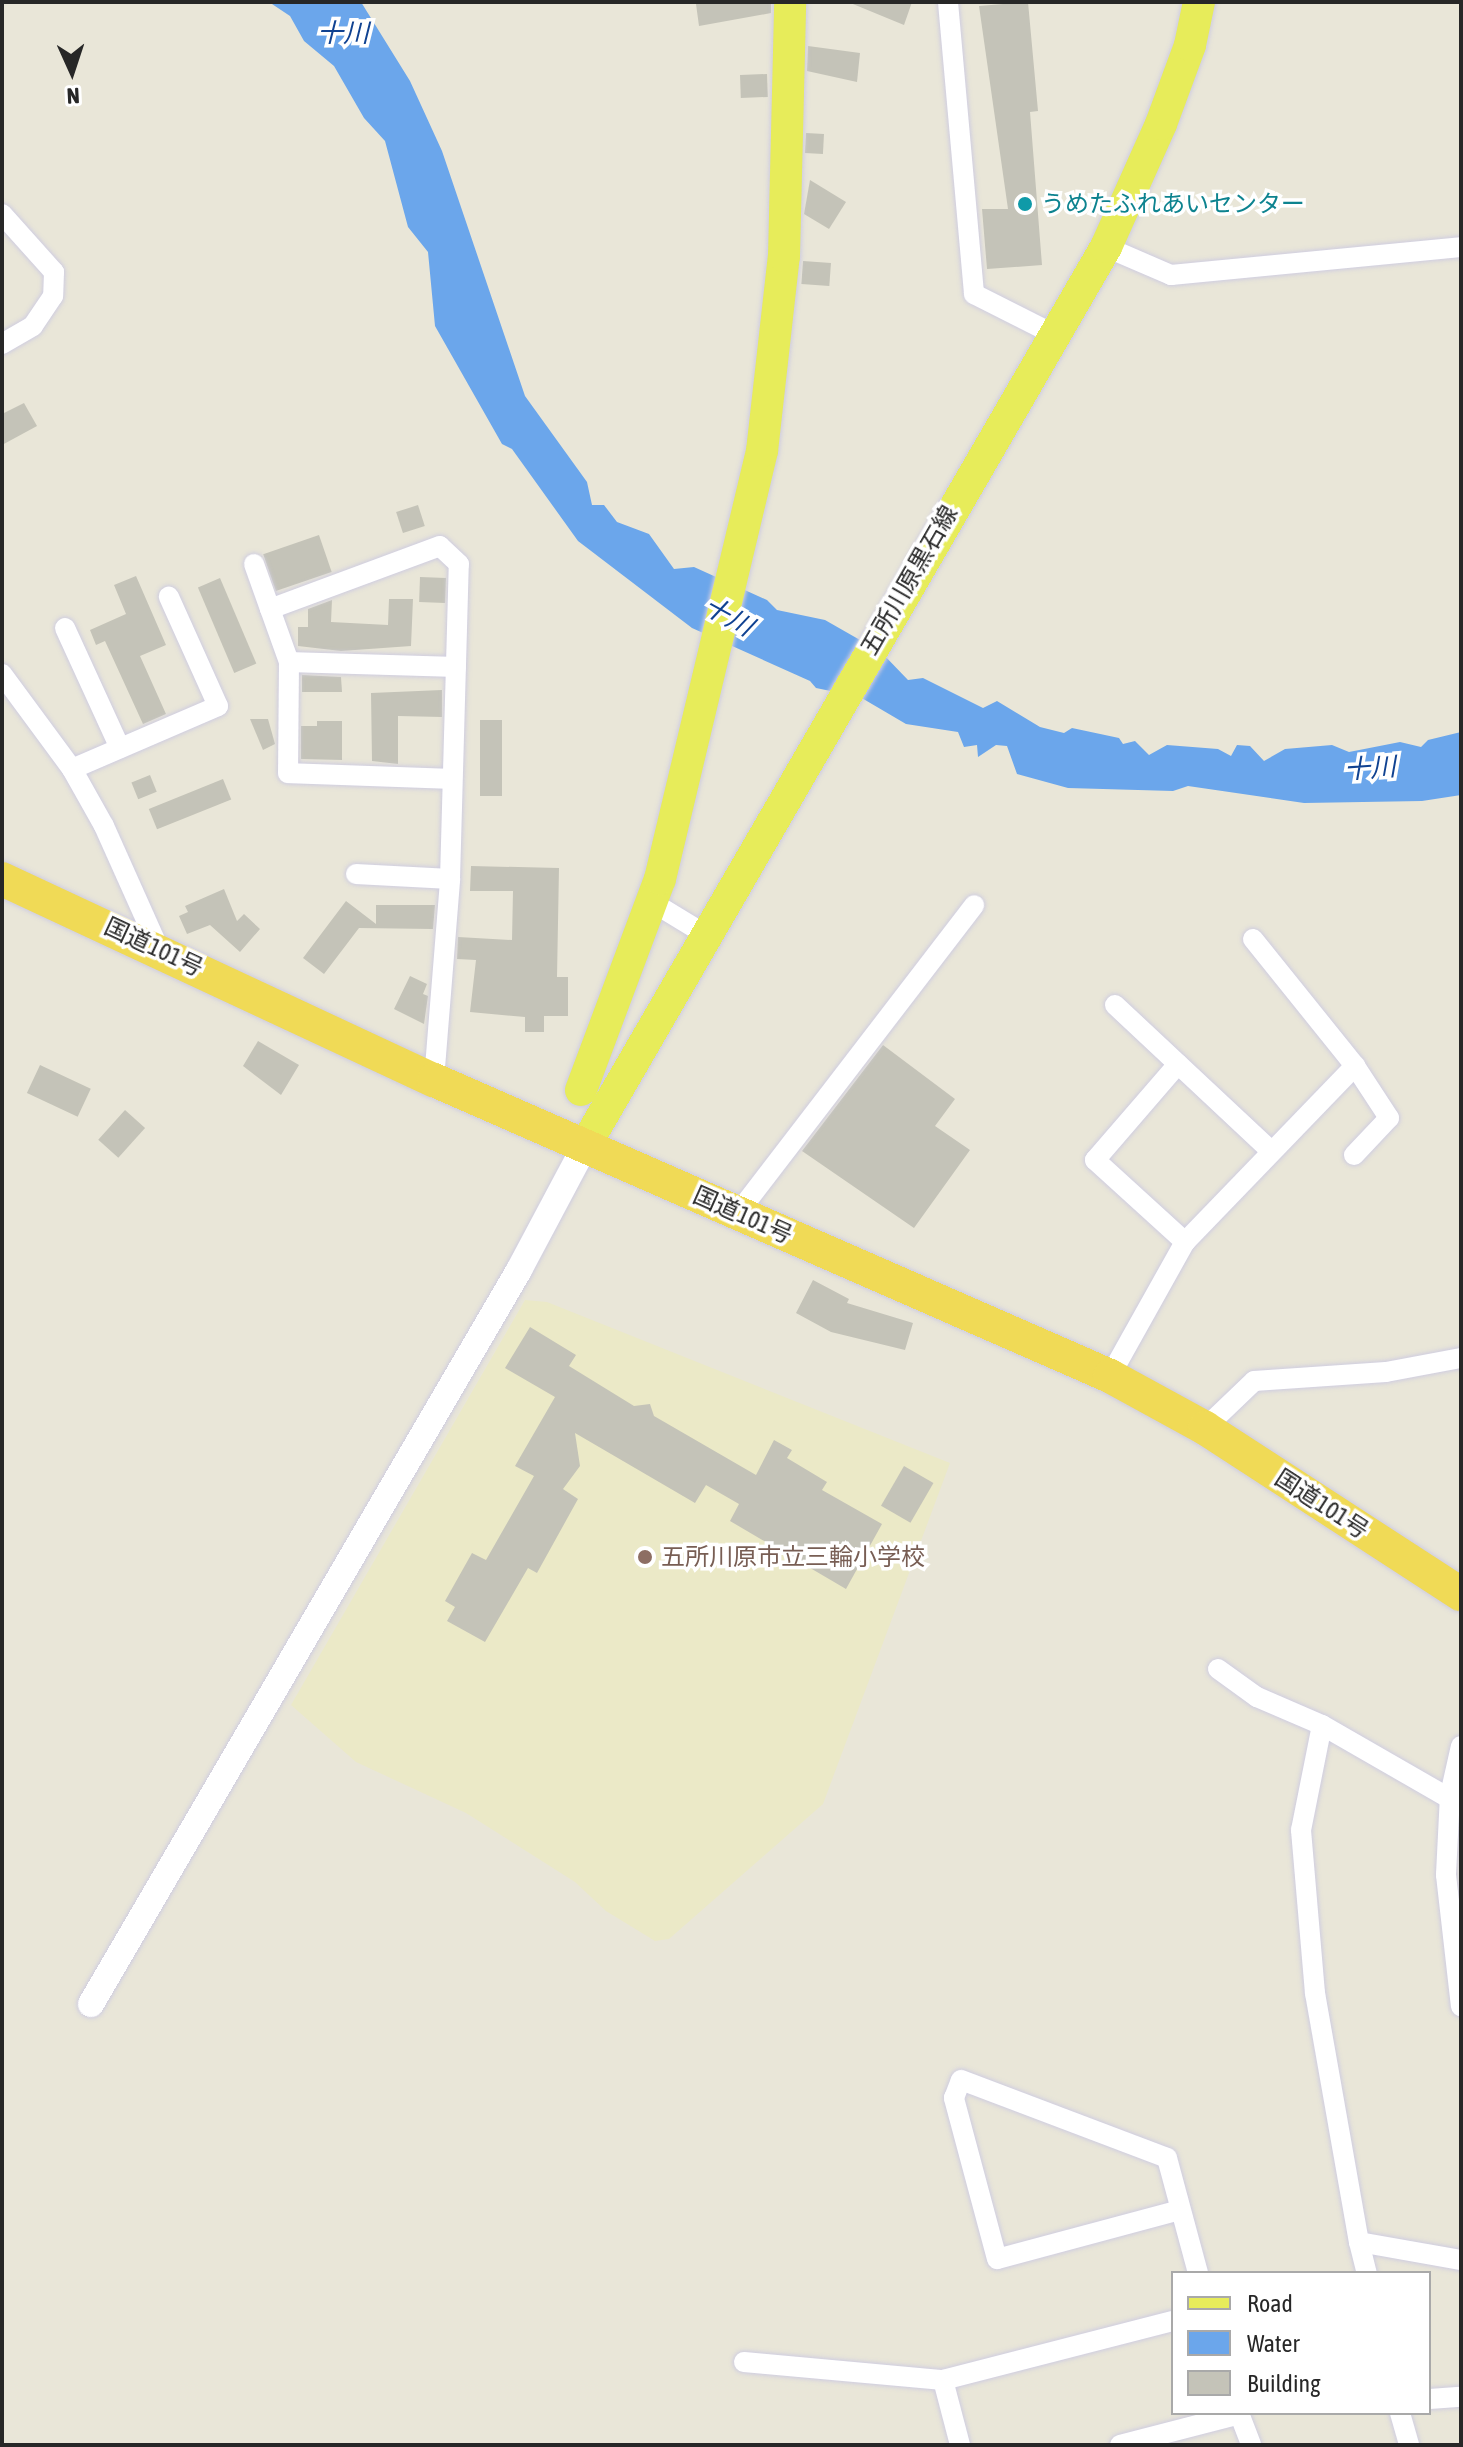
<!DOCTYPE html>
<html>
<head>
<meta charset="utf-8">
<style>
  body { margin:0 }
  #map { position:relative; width:1463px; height:2447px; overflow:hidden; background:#e9e6d8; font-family:"Asap Condensed","Noto Sans JP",sans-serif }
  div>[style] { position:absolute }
  .education>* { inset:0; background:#ebe9c7 }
  .water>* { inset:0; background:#6ba6eb }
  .building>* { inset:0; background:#c4c3b8; transform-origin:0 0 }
  .roads { filter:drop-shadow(0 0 2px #cfcde0) drop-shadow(0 0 2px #cfcde0) }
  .minor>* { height:20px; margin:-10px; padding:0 10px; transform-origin:10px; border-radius:10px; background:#fff }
  .tertiary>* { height:26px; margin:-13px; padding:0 13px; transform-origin:13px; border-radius:13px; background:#fff }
  .primary>* { height:32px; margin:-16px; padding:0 16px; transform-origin:16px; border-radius:16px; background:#e7ec5a }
  .trunk>* { height:34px; margin:-17px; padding:0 17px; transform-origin:17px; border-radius:17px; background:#f0da56 }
  .dots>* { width:22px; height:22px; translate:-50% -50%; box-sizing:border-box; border:4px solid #fff; border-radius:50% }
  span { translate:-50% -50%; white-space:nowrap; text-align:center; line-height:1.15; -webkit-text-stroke:7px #fff; paint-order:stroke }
  .culture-label { font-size:24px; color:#0d838f }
  .left { translate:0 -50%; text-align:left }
  .street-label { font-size:24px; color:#272727 }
  .education-label { font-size:24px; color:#785e54 }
  .water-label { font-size:26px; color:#104291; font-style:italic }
  .frame { position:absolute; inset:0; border:4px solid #272727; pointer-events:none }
  .legend { position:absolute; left:1171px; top:2271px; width:260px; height:144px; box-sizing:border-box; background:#fff; border:2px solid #a9a9a9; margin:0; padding:10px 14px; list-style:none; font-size:24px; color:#272727 }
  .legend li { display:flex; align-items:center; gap:16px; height:40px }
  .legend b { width:40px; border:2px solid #a9a9a9 }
  .north { position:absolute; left:32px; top:32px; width:80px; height:80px; -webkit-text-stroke:6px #fff; paint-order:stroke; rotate:177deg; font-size:22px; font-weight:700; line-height:32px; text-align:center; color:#272727 }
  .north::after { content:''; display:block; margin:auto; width:28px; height:36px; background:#272727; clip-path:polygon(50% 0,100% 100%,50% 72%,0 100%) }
</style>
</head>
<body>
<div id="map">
  <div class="education">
    <div style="clip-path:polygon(525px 1300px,547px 1302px,950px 1463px,823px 1804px,669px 1939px,655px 1941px,606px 1911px,575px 1882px,466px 1813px,356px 1762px,291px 1705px)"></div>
  </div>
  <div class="water">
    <div style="clip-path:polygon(269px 2px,361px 2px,410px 81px,442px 151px,525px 396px,587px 482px,592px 505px,604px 505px,617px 522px,649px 534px,674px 569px,694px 567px,767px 600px,777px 610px,825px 620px,881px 652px,908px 680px,923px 678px,983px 708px,997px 701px,1040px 727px,1064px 733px,1072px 728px,1119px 738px,1123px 744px,1135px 741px,1149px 755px,1167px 745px,1218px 749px,1231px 756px,1237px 745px,1250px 746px,1264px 761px,1285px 749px,1332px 745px,1349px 752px,1400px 742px,1421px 747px,1428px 740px,1461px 732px,1461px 795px,1422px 801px,1304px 803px,1188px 786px,1173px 791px,1068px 788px,1017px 774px,1007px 746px,996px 745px,978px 757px,977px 745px,964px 747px,958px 732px,906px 724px,860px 697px,816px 688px,810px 681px,692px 628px,578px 541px,512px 449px,502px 444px,435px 326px,428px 252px,408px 227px,385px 141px,364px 118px,334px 66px,304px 41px,290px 16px)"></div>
  </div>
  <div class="building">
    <div style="clip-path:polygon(771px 2px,771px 13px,699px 26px,696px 4px)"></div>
    <div style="clip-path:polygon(848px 2px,912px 2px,904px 25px)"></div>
    <div style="clip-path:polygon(1028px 2px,1038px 111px,1030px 112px,1042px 265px,987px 269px,982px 209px,1008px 209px,979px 6px)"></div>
    <div style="clip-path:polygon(808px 46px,860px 53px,857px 82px,807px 71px)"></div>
    <div style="left:767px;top:74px;width:23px;height:27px;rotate:88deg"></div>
    <div style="left:806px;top:133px;width:18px;height:20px;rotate:3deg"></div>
    <div style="clip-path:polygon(810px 180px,846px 202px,829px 229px,804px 214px)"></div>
    <div style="left:803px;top:261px;width:28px;height:23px;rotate:4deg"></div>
    <div style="clip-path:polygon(24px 403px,37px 426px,2px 445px,2px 414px)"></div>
    <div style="left:418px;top:505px;width:22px;height:23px;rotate:72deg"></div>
    <div style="left:319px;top:535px;width:39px;height:59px;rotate:71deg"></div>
    <div style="clip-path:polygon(136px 576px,166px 645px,140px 656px,166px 714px,143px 724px,105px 641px,96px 645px,90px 630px,126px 614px,114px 585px)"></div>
    <div style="left:420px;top:577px;width:26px;height:25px;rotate:2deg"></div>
    <div style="left:220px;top:578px;width:93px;height:24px;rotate:67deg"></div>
    <div style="clip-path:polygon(389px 599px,413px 599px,411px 646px,341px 651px,298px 646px,298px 627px,308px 627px,308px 609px,332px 600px,331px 622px,388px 625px)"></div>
    <div style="clip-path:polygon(302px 675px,341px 677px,342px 692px,302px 692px)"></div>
    <div style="clip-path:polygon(442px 690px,442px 717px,398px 716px,398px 764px,372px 761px,371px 693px)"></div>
    <div style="clip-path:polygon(250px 719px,268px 719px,275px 744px,263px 750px)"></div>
    <div style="left:480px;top:720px;width:22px;height:76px"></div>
    <div style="clip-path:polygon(317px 721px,342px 721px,342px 760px,301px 759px,301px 726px,317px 726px)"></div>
    <div style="left:150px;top:775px;width:18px;height:20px;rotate:68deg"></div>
    <div style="left:223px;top:779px;width:22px;height:80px;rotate:68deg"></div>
    <div style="clip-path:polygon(471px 866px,559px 868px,557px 977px,568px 977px,568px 1016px,544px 1016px,544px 1032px,525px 1032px,525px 1017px,470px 1012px,476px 960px,457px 959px,458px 937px,512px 940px,513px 891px,470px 891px)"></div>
    <div style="clip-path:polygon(224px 889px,237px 921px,244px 914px,260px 929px,240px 952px,210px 925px,187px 934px,179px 916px,188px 912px,185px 906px)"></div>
    <div style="clip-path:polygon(346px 901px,376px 924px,376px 905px,435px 905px,433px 929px,359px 928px,324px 974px,303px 958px)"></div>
    <div style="clip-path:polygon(410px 976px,427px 984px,423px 994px,428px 996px,424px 1024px,394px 1009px)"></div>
    <div style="clip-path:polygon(258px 1041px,299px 1065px,281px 1095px,243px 1066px)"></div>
    <div style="clip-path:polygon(883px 1045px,955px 1099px,935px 1126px,970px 1150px,914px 1228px,802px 1151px)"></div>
    <div style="left:40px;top:1065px;width:56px;height:31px;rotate:25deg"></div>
    <div style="left:125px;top:1110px;width:27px;height:40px;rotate:42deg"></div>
    <div style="clip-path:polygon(813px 1280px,849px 1299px,847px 1303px,913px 1323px,905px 1350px,831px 1332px,796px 1313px)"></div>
    <div style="clip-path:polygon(530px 1327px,576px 1355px,569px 1366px,634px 1406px,650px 1404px,654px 1416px,756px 1475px,774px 1440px,792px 1450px,787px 1458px,827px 1482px,822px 1490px,882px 1524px,846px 1589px,730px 1521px,739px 1504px,706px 1485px,695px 1503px,575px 1433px,580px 1466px,563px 1489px,578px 1499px,537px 1573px,528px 1568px,485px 1642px,447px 1621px,455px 1607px,445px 1601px,472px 1553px,486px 1560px,534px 1476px,515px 1466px,555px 1397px,505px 1368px)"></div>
    <div style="left:904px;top:1466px;width:34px;height:46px;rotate:30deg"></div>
  </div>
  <div class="roads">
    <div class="minor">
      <div style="left:948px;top:2px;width:293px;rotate:84.9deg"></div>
      <div style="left:974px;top:294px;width:91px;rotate:26.8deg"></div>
      <div style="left:2px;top:214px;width:78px;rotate:48.1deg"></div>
      <div style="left:54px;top:272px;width:24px;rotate:92deg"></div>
      <div style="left:53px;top:296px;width:36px;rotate:124deg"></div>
      <div style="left:33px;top:326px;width:36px;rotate:150deg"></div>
      <div style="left:1106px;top:247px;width:71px;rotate:23.3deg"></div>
      <div style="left:1171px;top:275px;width:291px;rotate:-5.5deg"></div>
      <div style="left:254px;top:564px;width:48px;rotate:70.4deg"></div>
      <div style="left:65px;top:628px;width:132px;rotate:65.4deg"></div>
      <div style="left:289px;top:662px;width:167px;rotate:1.7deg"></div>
      <div style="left:2px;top:674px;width:118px;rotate:53.6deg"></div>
      <div style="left:72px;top:769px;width:65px;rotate:60.7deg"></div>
      <div style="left:104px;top:826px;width:133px;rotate:65.9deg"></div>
      <div style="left:72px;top:769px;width:159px;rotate:-23.3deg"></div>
      <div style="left:218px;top:706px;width:120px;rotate:-114.2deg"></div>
      <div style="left:356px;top:874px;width:94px;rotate:3deg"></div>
      <div style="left:652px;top:902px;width:63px;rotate:31.4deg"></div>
      <div style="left:1253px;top:939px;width:163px;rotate:51.2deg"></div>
      <div style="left:1355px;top:1066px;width:62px;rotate:56.8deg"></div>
      <div style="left:1389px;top:1118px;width:51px;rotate:133.4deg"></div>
      <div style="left:1115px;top:1005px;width:212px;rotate:43.1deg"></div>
      <div style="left:1178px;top:1064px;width:127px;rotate:130.8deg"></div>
      <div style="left:1095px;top:1160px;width:122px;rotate:42.3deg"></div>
      <div style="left:434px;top:1080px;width:202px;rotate:-85.4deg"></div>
      <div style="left:450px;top:879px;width:315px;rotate:-88.4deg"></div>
      <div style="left:459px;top:564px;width:26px;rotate:-137deg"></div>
      <div style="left:440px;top:546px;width:181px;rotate:159.7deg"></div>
      <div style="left:270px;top:609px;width:56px;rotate:70.3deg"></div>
      <div style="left:289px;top:662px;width:111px;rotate:90.5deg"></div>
      <div style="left:288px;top:773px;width:163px;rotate:2.1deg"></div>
      <div style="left:738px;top:1213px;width:388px;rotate:-52.5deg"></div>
      <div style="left:1110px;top:1376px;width:154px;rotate:-60.8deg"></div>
      <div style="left:1185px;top:1242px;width:245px;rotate:-46deg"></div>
      <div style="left:1205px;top:1428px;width:68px;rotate:-43.8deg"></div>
      <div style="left:1254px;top:1381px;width:132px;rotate:-3.9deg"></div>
      <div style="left:1386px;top:1372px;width:76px;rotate:-10.6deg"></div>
      <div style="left:1218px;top:1669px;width:48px;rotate:35.7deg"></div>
      <div style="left:1257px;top:1697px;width:71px;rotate:23.3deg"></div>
      <div style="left:1461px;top:1746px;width:50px;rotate:102.7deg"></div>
      <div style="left:1450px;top:1795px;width:80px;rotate:92.9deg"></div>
      <div style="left:1446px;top:1875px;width:132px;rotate:83.5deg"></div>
      <div style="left:1461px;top:1805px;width:160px;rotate:-150.1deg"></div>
      <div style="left:1322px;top:1725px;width:107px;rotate:101.3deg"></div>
      <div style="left:1301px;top:1830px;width:164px;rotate:85.1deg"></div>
      <div style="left:1315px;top:1993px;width:253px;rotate:80deg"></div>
      <div style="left:1359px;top:2242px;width:104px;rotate:10deg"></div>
      <div style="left:1180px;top:2210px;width:189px;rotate:165deg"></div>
      <div style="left:997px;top:2259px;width:167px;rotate:-105deg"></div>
      <div style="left:954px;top:2098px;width:19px;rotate:-69deg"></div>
      <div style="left:961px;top:2080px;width:220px;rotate:20.7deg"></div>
      <div style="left:1167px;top:2158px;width:119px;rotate:74.9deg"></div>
      <div style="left:1359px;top:2242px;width:32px;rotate:76deg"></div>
      <div style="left:744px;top:2362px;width:200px;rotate:5.2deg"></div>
      <div style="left:943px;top:2380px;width:237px;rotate:-14.4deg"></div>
      <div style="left:943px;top:2380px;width:67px;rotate:75.3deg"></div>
      <div style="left:1429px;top:2399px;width:32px;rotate:-4deg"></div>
      <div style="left:1239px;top:2413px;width:34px;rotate:69deg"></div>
      <div style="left:1400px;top:2413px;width:33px;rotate:74deg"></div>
      <div style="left:1120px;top:2445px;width:124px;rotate:-14.5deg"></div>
    </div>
    <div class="tertiary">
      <div style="left:91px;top:2004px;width:850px;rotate:-59.75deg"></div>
      <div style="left:519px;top:1270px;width:143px;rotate:-62deg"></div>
    </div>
    <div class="primary">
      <div style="left:581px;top:1090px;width:225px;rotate:-69.5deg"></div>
      <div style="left:660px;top:879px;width:440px;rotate:-76.6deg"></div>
      <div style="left:762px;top:451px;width:196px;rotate:-83.6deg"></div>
      <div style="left:784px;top:256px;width:254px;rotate:-88.6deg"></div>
      <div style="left:586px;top:1144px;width:1037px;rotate:-59.9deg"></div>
      <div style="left:1106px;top:247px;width:135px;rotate:-65.9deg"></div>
      <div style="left:1161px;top:124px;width:84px;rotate:-69.8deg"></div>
      <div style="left:1190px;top:45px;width:44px;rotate:-78.2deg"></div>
    </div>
    <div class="trunk">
      <div style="left:2px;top:879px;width:476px;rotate:25deg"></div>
      <div style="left:434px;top:1080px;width:738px;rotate:23.65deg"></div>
      <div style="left:1110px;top:1376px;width:108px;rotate:28.7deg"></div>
      <div style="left:1205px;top:1428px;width:305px;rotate:33deg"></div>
    </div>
  </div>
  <div class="dots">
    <div style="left:1025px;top:204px;background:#0f9aa8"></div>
    <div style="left:645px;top:1557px;background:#8d6e63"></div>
  </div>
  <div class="culture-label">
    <span class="left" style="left:1041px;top:204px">うめたふれあいセンター</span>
  </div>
  <div class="street-label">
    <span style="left:909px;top:580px;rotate:-60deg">五所川原黒石線</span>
    <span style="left:154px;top:947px;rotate:25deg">国道101号</span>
    <span style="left:743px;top:1215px;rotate:24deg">国道101号</span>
    <span style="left:1322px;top:1504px;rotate:33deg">国道101号</span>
  </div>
  <div class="education-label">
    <span class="left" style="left:661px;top:1557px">五所川原市立三輪小学校</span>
  </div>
  <div class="water-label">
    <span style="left:343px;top:34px">十川</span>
    <span style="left:728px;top:617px;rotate:29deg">十川</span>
    <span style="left:1370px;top:769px;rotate:-4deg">十川</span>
  </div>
  <div class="frame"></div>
  <ul class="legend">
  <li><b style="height:10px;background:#e7ec5a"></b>Road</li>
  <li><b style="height:22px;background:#6ba6eb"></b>Water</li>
  <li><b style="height:22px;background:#c4c3b8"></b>Building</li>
  </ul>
  <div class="north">N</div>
</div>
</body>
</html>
